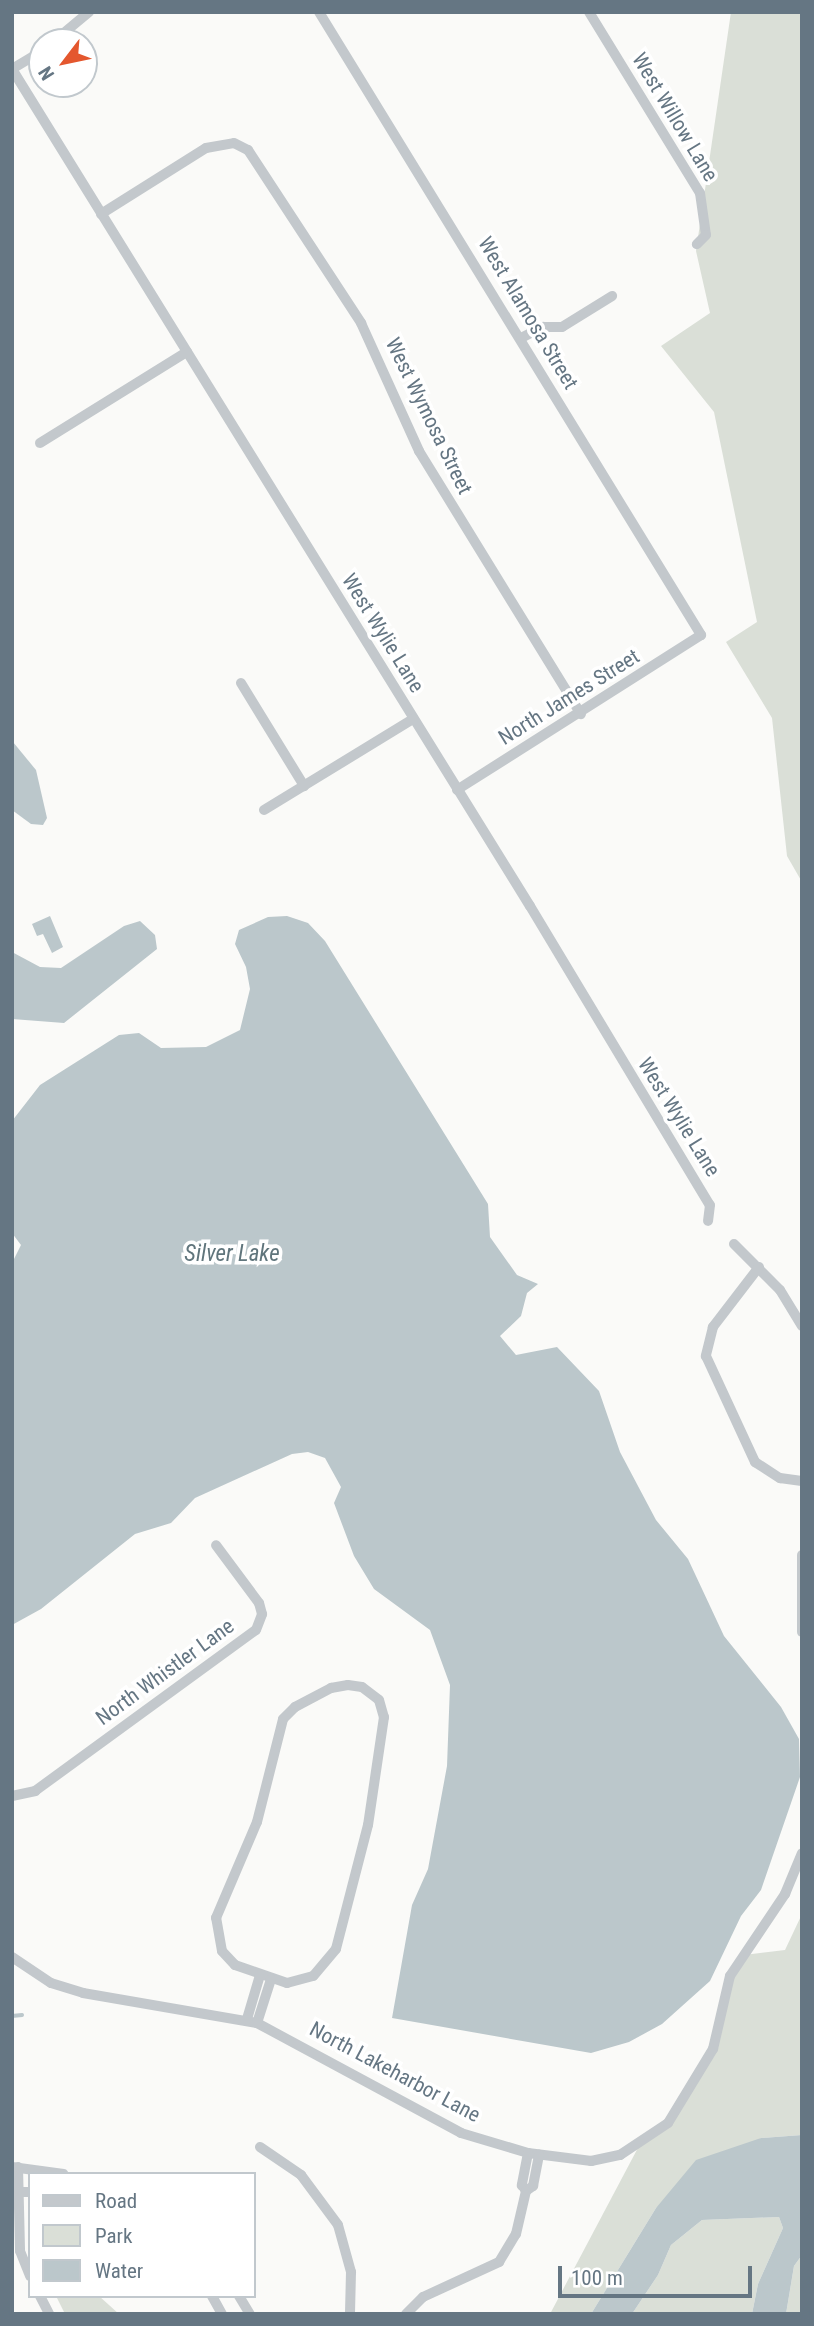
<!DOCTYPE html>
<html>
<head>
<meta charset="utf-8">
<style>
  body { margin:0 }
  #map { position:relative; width:814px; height:2326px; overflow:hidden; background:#fafaf8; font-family:"Roboto Condensed",sans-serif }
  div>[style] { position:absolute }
  .green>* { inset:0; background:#dadfd7 }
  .water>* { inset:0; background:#bbc7cb }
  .stream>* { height:3.5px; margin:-1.75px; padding:0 1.75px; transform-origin:1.75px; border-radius:1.75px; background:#bbc7cb }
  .street>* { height:10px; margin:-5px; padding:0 5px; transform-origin:5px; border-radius:5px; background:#c3c8cc }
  span { translate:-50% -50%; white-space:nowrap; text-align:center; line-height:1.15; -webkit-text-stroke:7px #fff; paint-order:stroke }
  .street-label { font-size:21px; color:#657683 }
  .water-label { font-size:23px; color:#60757c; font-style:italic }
  .frame { position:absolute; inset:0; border:14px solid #657683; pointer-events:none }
  .legend { position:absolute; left:28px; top:2172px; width:228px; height:126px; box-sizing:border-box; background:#fff; border:2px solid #c1c8cd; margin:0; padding:9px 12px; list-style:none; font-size:21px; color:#657683 }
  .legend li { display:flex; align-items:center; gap:14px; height:35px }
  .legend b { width:35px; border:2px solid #c1c8cd }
  .north { position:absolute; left:28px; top:28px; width:70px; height:70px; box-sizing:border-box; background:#fff; border:2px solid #c1c8cd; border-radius:50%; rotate:238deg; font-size:19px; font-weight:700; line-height:28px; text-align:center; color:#657683 }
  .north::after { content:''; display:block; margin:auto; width:24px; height:32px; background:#e4572e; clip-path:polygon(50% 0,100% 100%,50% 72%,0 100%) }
  .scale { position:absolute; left:558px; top:2266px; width:194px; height:32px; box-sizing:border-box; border:4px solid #657683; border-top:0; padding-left:9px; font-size:21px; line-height:24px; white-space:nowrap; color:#657683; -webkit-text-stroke:5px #fff; paint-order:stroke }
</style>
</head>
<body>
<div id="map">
  <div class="green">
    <div style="clip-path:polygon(731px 12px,802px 12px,802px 882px,787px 856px,772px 718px,726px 642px,757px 622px,714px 412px,661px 346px,710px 313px,696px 251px)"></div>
    <div style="clip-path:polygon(802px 1914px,802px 2135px,761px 2138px,656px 2208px,591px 2314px,550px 2314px,640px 2144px,668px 2123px,713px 2049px,723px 1998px,744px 1955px,785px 1950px)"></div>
    <div style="clip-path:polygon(779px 2217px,783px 2228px,758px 2284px,752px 2314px,632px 2314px,658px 2275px,671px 2245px,702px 2220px)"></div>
    <div style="clip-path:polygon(802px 2255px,802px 2314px,786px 2314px,794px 2266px)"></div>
    <div style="clip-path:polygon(56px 2296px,99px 2296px,119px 2314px,65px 2314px)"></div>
  </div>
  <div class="water">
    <div style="clip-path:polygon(13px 742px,36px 770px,47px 818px,43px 825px,31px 824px,12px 810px)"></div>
    <div style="clip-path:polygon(50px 916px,63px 947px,52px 953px,43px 934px,37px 936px,32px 924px)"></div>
    <div style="clip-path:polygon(287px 916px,308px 923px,325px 941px,488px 1204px,490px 1237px,517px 1275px,538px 1284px,527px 1293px,521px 1316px,500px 1336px,516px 1355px,557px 1347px,599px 1391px,620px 1452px,656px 1520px,688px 1559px,724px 1636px,781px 1707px,799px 1739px,800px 1777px,761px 1890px,741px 1916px,710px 1981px,662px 2024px,629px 2042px,591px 2053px,392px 2018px,412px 1905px,428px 1869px,447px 1766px,450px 1685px,430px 1630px,374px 1589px,354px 1556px,334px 1503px,341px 1487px,325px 1458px,308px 1452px,292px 1454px,195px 1498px,171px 1523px,135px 1534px,41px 1609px,12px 1625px,12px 1263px,21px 1245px,12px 1233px,12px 1121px,40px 1085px,119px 1035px,139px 1033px,161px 1048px,206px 1047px,240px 1030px,250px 989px,246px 967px,235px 944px,239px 930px,268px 917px)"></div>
    <div style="clip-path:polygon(140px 921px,155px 935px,157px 949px,64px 1023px,12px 1019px,12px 952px,40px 967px,61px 968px,124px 926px)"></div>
    <div style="clip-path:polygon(802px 2135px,802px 2255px,794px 2266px,786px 2314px,752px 2314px,758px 2284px,783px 2228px,779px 2217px,702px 2220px,671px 2245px,658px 2275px,632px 2314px,591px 2314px,656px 2208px,696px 2160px,761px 2138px)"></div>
  </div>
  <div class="stream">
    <div style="left:12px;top:2016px;width:10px;rotate:-6deg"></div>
  </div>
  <div class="street">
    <div style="left:319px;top:12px;width:731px;rotate:58.48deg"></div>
    <div style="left:701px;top:635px;width:289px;rotate:147.6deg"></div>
    <div style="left:589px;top:12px;width:212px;rotate:58.5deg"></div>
    <div style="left:700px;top:193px;width:42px;rotate:81.9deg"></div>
    <div style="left:706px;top:235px;width:13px;rotate:135deg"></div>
    <div style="left:53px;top:42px;width:47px;rotate:-39.8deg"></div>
    <div style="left:42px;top:51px;width:35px;rotate:149deg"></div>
    <div style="left:12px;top:69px;width:984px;rotate:58.25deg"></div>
    <div style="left:530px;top:906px;width:349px;rotate:59deg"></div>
    <div style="left:710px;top:1205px;width:16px;rotate:97deg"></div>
    <div style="left:101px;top:214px;width:124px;rotate:-32.2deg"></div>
    <div style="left:206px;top:148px;width:28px;rotate:-10deg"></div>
    <div style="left:234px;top:143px;width:16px;rotate:27deg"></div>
    <div style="left:248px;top:150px;width:207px;rotate:56.8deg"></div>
    <div style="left:361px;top:323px;width:141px;rotate:65.6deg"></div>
    <div style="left:419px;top:451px;width:309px;rotate:58.4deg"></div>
    <div style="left:521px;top:338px;width:25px;rotate:-27deg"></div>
    <div style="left:543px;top:327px;width:19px"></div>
    <div style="left:562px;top:327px;width:59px;rotate:-31.8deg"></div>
    <div style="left:40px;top:443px;width:173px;rotate:-31.8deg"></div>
    <div style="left:241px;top:683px;width:121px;rotate:58.5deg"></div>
    <div style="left:264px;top:810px;width:175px;rotate:-31.4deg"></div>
    <div style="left:734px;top:1244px;width:65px;rotate:45deg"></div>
    <div style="left:780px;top:1290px;width:42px;rotate:58.6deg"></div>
    <div style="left:759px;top:1267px;width:76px;rotate:127.5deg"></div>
    <div style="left:713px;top:1327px;width:30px;rotate:104deg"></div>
    <div style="left:706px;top:1356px;width:117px;rotate:65.2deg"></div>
    <div style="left:755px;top:1462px;width:30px;rotate:33deg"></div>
    <div style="left:780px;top:1478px;width:22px;rotate:8deg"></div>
    <div style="left:802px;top:1555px;width:77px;rotate:90deg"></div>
    <div style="left:348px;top:1685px;width:14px;rotate:8deg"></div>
    <div style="left:362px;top:1687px;width:21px;rotate:37deg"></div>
    <div style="left:379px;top:1700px;width:18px;rotate:74deg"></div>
    <div style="left:384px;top:1717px;width:109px;rotate:98.4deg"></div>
    <div style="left:368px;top:1825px;width:128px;rotate:104.5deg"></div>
    <div style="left:336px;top:1949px;width:35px;rotate:130deg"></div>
    <div style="left:313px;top:1976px;width:27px;rotate:165deg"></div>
    <div style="left:287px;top:1983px;width:55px;rotate:-160.9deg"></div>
    <div style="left:235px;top:1965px;width:19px;rotate:-133deg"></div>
    <div style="left:222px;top:1951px;width:34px;rotate:-100deg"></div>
    <div style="left:216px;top:1918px;width:104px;rotate:-66.9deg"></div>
    <div style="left:257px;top:1822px;width:106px;rotate:-75.8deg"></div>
    <div style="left:283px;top:1719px;width:17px;rotate:-45deg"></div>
    <div style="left:295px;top:1707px;width:41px;rotate:-27.8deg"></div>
    <div style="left:331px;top:1688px;width:17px;rotate:-10deg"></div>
    <div style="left:12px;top:1796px;width:24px;rotate:-12deg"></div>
    <div style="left:35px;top:1791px;width:273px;rotate:-36.1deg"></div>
    <div style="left:256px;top:1630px;width:17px;rotate:-69deg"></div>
    <div style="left:262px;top:1614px;width:11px;rotate:-105deg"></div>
    <div style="left:259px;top:1603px;width:72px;rotate:-126.6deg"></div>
    <div style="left:12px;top:1957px;width:47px;rotate:33.7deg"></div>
    <div style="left:51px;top:1983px;width:34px;rotate:17deg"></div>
    <div style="left:83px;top:1993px;width:177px;rotate:9.8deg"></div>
    <div style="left:257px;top:2023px;width:232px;rotate:28.3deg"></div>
    <div style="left:461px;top:2133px;width:70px;rotate:16.6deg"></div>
    <div style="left:528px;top:2153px;width:64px;rotate:7.2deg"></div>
    <div style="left:591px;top:2161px;width:30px;rotate:-12deg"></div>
    <div style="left:620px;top:2155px;width:58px;rotate:-33.7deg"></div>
    <div style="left:668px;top:2123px;width:87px;rotate:-58.7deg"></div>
    <div style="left:713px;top:2049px;width:75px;rotate:-76.9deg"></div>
    <div style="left:730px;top:1976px;width:99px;rotate:-56.1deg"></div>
    <div style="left:785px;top:1894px;width:44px;rotate:-67.5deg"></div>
    <div style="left:247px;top:2019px;width:46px;rotate:-73.5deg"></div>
    <div style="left:257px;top:2023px;width:46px;rotate:-72.3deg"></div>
    <div style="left:260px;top:2147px;width:50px;rotate:34.3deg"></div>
    <div style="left:301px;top:2175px;width:62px;rotate:53.5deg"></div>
    <div style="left:338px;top:2225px;width:49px;rotate:74.5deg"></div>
    <div style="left:351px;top:2272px;width:42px;rotate:91.4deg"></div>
    <div style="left:528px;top:2153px;width:33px;rotate:101deg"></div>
    <div style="left:522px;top:2185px;width:7px;rotate:56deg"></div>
    <div style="left:526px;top:2191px;width:9px;rotate:-36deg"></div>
    <div style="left:533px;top:2186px;width:32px;rotate:-79deg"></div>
    <div style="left:12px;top:2167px;width:52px;rotate:7.7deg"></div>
    <div style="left:18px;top:2167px;width:84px;rotate:88.6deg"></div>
    <div style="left:20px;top:2251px;width:27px;rotate:68deg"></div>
    <div style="left:12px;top:2192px;width:18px"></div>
    <div style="left:40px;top:2296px;width:20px;rotate:63deg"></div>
    <div style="left:212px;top:2296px;width:21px;rotate:61deg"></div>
    <div style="left:239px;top:2296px;width:21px;rotate:59deg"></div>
    <div style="left:406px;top:2314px;width:24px;rotate:-45deg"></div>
    <div style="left:423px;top:2297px;width:84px;rotate:-24.7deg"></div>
    <div style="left:499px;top:2262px;width:33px;rotate:-59deg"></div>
    <div style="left:516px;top:2234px;width:44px;rotate:-76.9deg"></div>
  </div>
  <div class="street-label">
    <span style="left:675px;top:117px;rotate:59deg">West Willow Lane</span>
    <span style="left:528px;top:313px;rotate:59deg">West Alamosa Street</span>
    <span style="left:429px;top:416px;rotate:64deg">West Wymosa Street</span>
    <span style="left:383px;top:633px;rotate:58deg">West Wylie Lane</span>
    <span style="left:569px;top:697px;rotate:-32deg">North James Street</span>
    <span style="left:679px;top:1117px;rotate:58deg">West Wylie Lane</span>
    <span style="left:165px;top:1672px;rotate:-36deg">North Whistler Lane</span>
    <span style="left:395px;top:2072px;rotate:28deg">North Lakeharbor Lane</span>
  </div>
  <div class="water-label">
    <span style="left:232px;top:1254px">Silver Lake</span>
  </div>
  <div class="frame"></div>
  <ul class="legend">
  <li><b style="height:9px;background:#c3c8cc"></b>Road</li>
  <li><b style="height:19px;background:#dadfd7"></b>Park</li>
  <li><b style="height:19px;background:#bbc7cb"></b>Water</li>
  </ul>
  <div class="north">N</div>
  <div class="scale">100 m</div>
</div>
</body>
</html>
